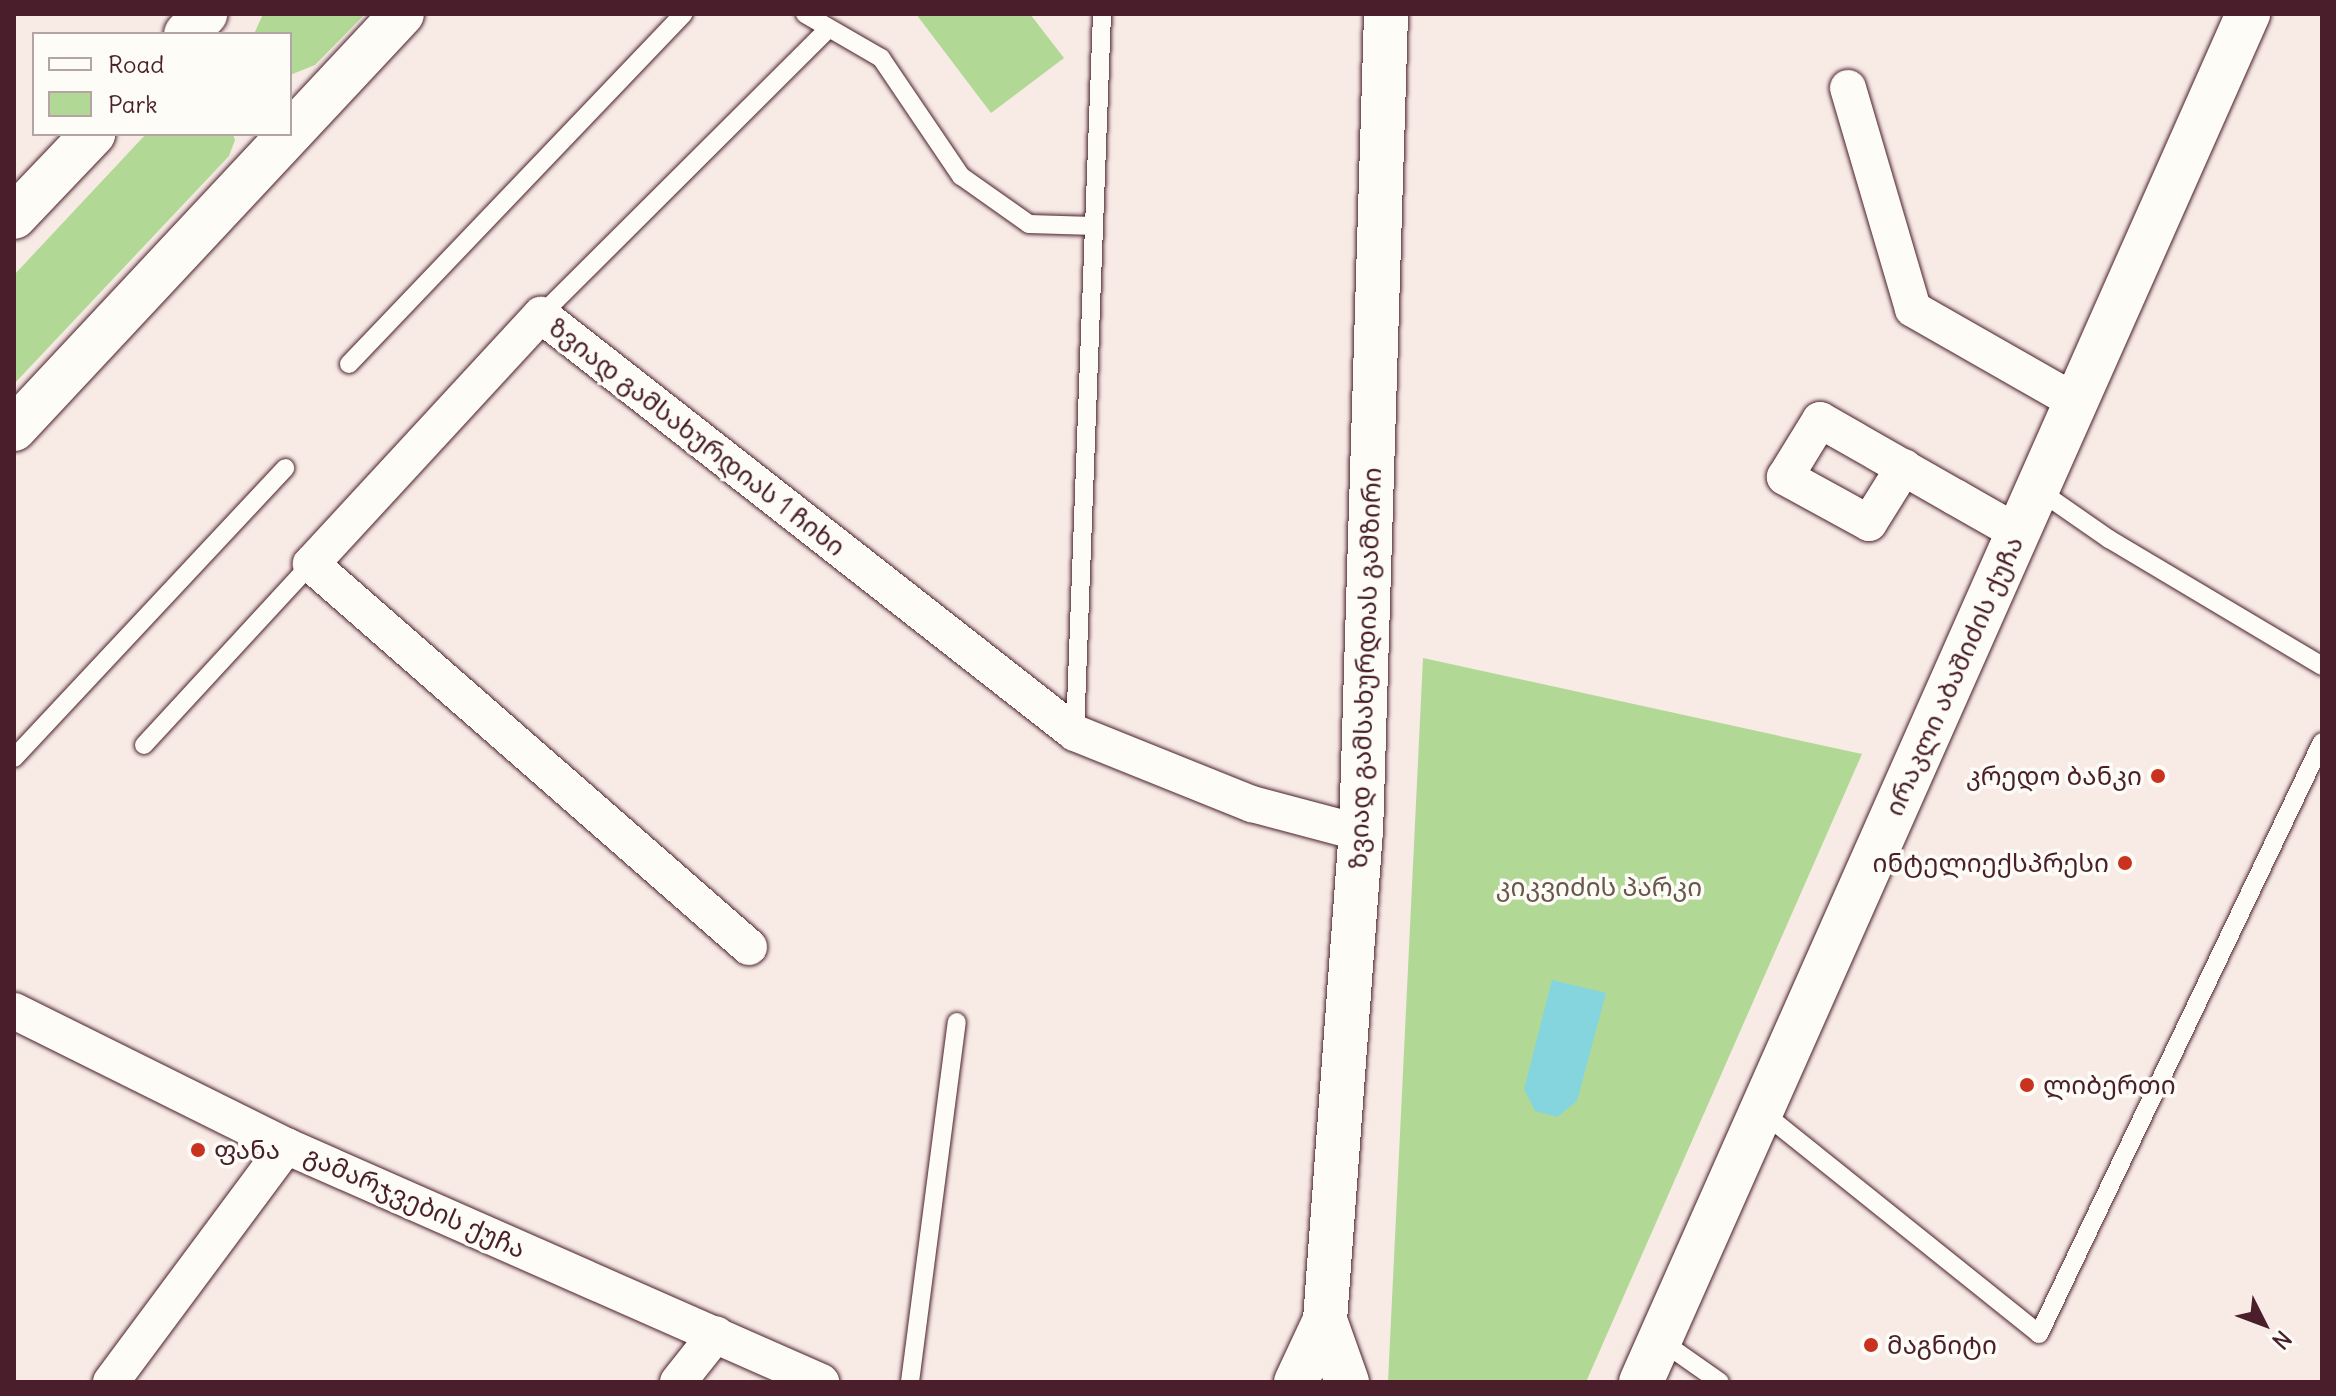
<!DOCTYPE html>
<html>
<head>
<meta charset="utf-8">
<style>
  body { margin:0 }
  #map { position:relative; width:2336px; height:1396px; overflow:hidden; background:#f8ebe6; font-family:Delius,"Noto Sans Georgian",sans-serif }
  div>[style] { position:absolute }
  .green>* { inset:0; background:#b1d995 }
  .water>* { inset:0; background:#85d5df }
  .roads { filter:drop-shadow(0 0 2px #4a1f2b) drop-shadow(0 0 2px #4a1f2b) }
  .lane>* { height:18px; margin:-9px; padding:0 9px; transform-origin:9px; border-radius:9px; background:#fdfcf7 }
  .street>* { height:36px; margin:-18px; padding:0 18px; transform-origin:18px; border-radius:18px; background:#fdfcf7 }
  .secondary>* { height:44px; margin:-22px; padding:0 22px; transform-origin:22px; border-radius:22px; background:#fdfcf7 }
  .primary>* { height:44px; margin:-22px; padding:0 22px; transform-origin:22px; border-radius:22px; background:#fdfcf7 }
  .dots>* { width:22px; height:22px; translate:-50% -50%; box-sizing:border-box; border:4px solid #fdfcf7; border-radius:50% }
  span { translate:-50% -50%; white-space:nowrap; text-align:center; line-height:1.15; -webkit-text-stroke:7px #fdfcf7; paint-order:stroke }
  .street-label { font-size:26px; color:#4a1f2b }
  .poi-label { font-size:26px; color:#4a1f2b }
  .right { translate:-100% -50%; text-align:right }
  .left { translate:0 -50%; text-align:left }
  .park-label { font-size:26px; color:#69574b }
  .frame { position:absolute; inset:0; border:16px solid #4a1f2b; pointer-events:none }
  .legend { position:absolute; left:32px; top:32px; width:260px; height:104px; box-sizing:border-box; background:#fdfcf7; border:2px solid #b5a4a5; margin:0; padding:10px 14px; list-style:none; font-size:24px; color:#4a1f2b }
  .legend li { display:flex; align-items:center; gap:16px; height:40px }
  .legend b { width:40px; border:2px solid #b5a4a5 }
  .north { position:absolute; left:2224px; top:1284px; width:80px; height:80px; -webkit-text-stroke:6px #fdfcf7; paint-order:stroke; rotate:132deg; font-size:22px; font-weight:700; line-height:32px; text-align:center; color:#4a1f2b }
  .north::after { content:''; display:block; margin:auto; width:28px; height:36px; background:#4a1f2b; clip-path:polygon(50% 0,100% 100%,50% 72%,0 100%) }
</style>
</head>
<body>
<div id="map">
  <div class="green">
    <div style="clip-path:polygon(263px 14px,365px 14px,315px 65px,290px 75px,290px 34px,254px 34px)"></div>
    <div style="clip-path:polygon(916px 14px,1030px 14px,1064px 58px,991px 113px)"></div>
    <div style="clip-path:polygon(146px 134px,233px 134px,235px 140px,229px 156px,14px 384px,14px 275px)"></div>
    <div style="clip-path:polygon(1423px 658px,1862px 754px,1586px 1382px,1388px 1382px)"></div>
  </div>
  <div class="water">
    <div style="clip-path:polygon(1552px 980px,1606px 993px,1577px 1101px,1557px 1117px,1535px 1111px,1524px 1089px)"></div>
  </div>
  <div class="roads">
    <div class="lane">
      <div style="left:805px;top:14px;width:88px;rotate:30.1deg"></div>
      <div style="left:881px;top:58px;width:143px;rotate:55.9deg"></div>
      <div style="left:961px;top:176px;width:83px;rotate:35.2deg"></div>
      <div style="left:1029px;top:224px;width:65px;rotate:1.8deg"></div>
      <div style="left:541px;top:315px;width:404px;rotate:-44.9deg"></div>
      <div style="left:349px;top:364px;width:484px;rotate:-46.3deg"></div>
      <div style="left:2037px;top:489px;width:88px;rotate:34.8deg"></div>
      <div style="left:2109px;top:539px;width:248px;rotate:30.8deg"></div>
      <div style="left:1075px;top:733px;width:720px;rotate:-87.85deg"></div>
      <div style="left:144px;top:745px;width:246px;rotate:-47.3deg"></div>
      <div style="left:14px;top:758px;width:397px;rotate:-46.9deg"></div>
      <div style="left:1761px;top:1111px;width:356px;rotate:38.7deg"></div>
      <div style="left:2039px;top:1334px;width:656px;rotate:-64.45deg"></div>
      <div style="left:1660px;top:1340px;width:73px;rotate:35deg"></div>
      <div style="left:910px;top:1382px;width:363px;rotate:-82.6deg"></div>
    </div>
    <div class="street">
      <div style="left:1848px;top:88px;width:230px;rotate:73.6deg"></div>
      <div style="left:1913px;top:309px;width:188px;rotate:29.7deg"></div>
      <div style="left:1904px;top:467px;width:66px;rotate:122deg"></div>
      <div style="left:1869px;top:523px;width:96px;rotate:-151.3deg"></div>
      <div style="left:1785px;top:477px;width:67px;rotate:-58.4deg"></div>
      <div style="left:1820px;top:420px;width:155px;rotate:29.7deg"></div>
      <div style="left:1955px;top:497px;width:73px;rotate:29.7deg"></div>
      <div style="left:749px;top:947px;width:582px;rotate:-138.83deg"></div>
      <div style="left:311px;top:564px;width:339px;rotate:-47.3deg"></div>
      <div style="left:541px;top:315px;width:678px;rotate:38.05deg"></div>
      <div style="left:1075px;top:733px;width:191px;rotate:21.9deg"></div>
      <div style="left:1252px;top:804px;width:113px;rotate:14.9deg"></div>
      <div style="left:14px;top:1011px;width:304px;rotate:26.4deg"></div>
      <div style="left:286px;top:1146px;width:585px;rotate:23.8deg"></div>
      <div style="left:111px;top:1382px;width:294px;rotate:-53.4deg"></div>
      <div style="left:678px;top:1382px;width:61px;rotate:-51.6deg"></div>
    </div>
    <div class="secondary">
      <div style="left:186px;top:34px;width:28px;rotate:-46deg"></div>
      <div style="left:14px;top:217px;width:115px;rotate:-46.4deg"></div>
      <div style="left:14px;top:429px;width:568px;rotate:-46.93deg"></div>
      <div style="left:1641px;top:1382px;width:1497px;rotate:-66.07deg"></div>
    </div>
    <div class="primary">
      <div style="left:1325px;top:1320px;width:66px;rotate:70.5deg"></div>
      <div style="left:1296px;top:1382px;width:68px;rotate:-64.9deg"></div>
      <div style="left:1325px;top:1320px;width:488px;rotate:-85.8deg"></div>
      <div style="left:1361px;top:833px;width:819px;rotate:-88.25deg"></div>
    </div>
  </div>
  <div class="dots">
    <div style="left:2158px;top:776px;background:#c8321e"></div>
    <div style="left:2125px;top:863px;background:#c8321e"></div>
    <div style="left:2027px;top:1085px;background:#c8321e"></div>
    <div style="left:198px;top:1150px;background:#c8321e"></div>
    <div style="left:1871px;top:1345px;background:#c8321e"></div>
  </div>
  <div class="street-label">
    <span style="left:697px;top:437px;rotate:38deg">ზვიად გამსახურდიას 1 ჩიხი</span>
    <span style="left:1365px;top:668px;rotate:-88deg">ზვიად გამსახურდიას გამზირი</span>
    <span style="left:1954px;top:676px;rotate:-66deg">ირაკლი აბაშიძის ქუჩა</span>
    <span style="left:415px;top:1202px;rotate:24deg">გამარჯვების ქუჩა</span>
  </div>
  <div class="poi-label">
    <span class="right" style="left:2142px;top:776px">კრედო ბანკი</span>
    <span class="right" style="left:2109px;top:863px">ინტელიექსპრესი</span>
    <span class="left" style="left:2043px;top:1085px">ლიბერთი</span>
    <span class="left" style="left:214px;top:1150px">ფანა</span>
    <span class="left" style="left:1887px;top:1345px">მაგნიტი</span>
  </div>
  <div class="park-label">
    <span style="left:1599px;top:887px">კიკვიძის პარკი</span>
  </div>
  <div class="frame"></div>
  <ul class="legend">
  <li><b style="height:10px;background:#fdfcf7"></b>Road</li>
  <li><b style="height:22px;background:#b1d995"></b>Park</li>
  </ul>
  <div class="north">N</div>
</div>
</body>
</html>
